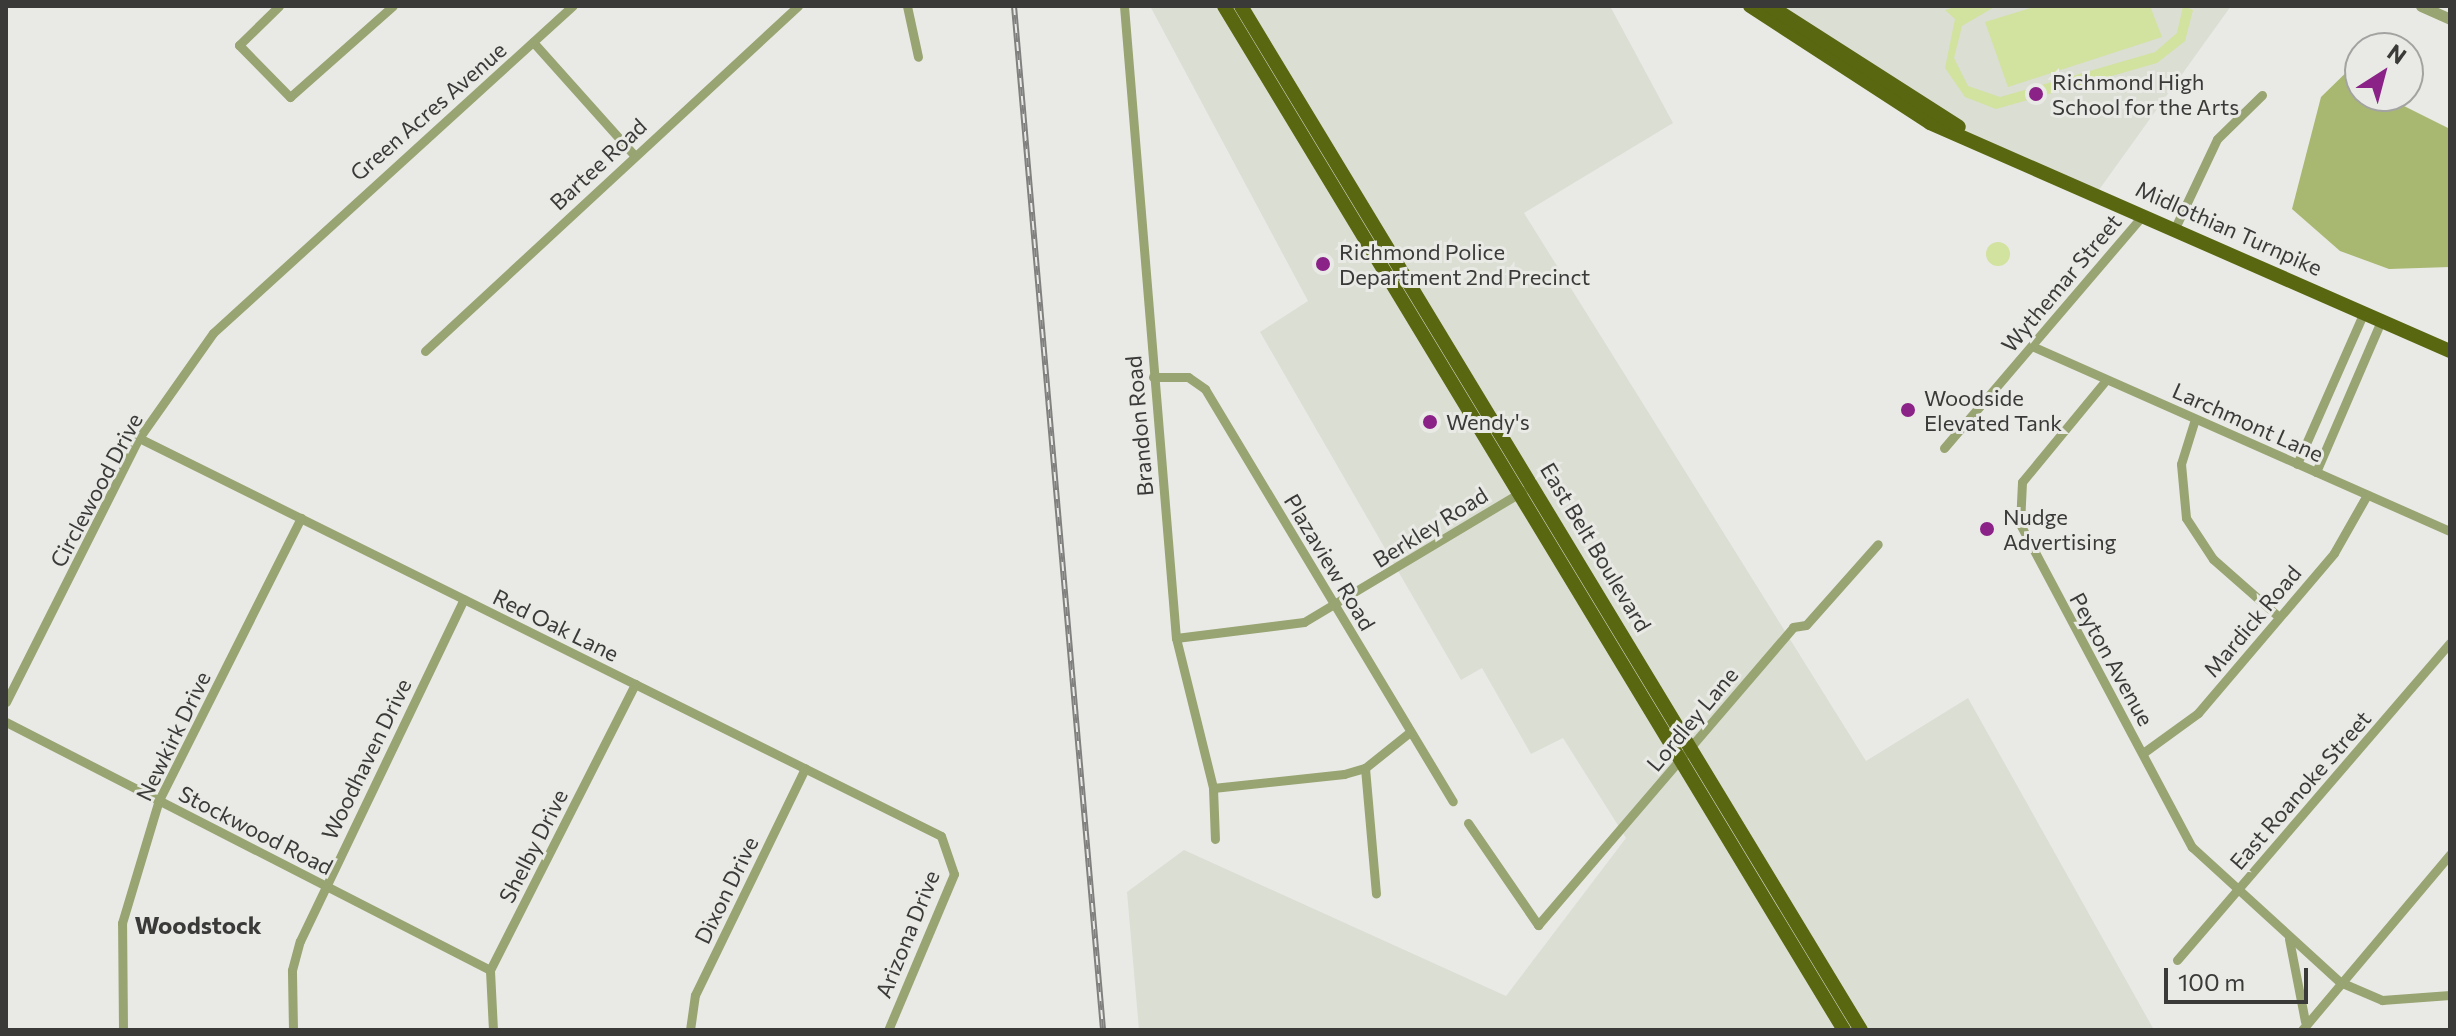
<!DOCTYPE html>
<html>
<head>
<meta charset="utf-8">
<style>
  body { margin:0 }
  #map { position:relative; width:2456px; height:1036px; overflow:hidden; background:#e9eae6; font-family:Commissioner,sans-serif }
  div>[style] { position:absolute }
  .built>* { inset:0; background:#dbded3 }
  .green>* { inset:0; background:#d2e29f }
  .round { border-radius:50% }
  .forest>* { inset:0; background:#a8b870 }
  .minor>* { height:9px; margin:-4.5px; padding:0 4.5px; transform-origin:4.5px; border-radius:4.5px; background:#98a472 }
  .tertiary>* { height:11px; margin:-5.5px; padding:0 5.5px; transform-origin:5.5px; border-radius:5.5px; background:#98a472 }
  .primary>* { height:14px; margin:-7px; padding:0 7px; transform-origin:7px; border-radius:7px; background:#596710 }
  .rail>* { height:6px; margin-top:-3px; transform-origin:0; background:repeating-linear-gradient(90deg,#e9eae6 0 9px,#80817f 0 18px); box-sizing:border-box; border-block:2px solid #80817f }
  .dots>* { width:22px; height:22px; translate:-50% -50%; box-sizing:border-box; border:4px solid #e9eae6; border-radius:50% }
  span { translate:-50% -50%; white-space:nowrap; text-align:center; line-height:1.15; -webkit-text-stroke:6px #e9eae6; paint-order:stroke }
  .poi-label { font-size:22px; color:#3a3a39 }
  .left { translate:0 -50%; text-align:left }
  .street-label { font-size:22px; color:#3a3a39 }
  .neighbourhood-label { font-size:24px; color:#3a3a39; font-weight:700 }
  .frame { position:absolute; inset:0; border:8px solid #3a3a39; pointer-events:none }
  .north { position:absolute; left:2344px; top:32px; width:80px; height:80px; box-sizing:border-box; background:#e9eae6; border:2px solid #a3a4a1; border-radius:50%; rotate:36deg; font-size:22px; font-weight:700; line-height:32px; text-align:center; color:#3a3a39 }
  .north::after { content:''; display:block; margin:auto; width:28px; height:36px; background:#8a2288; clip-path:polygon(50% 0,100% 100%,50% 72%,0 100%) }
  .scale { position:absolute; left:2164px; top:968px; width:144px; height:36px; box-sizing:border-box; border:4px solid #3a3a39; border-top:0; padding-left:10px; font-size:24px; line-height:28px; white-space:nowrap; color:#3a3a39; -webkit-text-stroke:6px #e9eae6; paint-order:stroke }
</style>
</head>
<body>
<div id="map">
  <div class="built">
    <div style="clip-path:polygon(1150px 6px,1610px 6px,1673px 123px,1524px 213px,1866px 761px,1968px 698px,2154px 1030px,1139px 1030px,1127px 892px,1184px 850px,1506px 996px,1626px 838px,1563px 738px,1531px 754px,1482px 668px,1461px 680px,1260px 332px,1308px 301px)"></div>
    <div style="clip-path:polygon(1770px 6px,2231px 6px,2096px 194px,1989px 147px)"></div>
  </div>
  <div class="green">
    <div style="clip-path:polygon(1958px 6px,1996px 6px,1962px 26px,1954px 58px,1968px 86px,2000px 97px,2155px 52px,2177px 33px,2183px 6px,2193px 10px,2185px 41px,2157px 63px,1996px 109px,1965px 97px,1945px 68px,1955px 19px,1945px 10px)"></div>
    <div style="clip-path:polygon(2037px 6px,2150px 6px,2162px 37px,2008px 87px,1985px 22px)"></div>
    <div class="round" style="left:1986px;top:242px;width:24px;height:24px"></div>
  </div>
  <div class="forest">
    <div style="clip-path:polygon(2360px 59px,2360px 96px,2400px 96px,2404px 106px,2450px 129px,2450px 267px,2389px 269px,2340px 251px,2292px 209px,2321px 97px)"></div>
  </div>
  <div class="minor">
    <div style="left:279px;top:6px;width:56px;rotate:135.7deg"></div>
    <div style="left:239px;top:45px;width:73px;rotate:45.6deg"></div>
    <div style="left:290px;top:97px;width:137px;rotate:-41.5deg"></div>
    <div style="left:907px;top:6px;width:52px;rotate:77.8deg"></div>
    <div style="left:1124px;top:6px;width:634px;rotate:85.3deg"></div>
    <div style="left:1176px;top:638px;width:154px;rotate:76.1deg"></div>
    <div style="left:1213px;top:788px;width:51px;rotate:87.8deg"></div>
    <div style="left:533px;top:42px;width:152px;rotate:48.2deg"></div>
    <div style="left:2175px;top:228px;width:98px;rotate:-64.7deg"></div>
    <div style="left:2217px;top:139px;width:63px;rotate:-44.4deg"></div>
    <div style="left:2032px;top:346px;width:457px;rotate:23.9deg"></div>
    <div style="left:425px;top:351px;width:508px;rotate:-42.77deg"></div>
    <div style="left:1153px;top:377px;width:35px"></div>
    <div style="left:1188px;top:377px;width:21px;rotate:35deg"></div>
    <div style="left:1205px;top:389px;width:481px;rotate:59deg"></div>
    <div style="left:2106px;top:380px;width:132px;rotate:129.5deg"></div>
    <div style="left:2022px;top:482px;width:42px;rotate:92.7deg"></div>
    <div style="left:2020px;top:524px;width:366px;rotate:62deg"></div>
    <div style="left:2192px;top:847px;width:200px;rotate:42.4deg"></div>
    <div style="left:2340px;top:982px;width:46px;rotate:23.2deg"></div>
    <div style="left:2382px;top:1000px;width:68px;rotate:-4.2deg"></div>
    <div style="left:2195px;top:419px;width:47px;rotate:107.3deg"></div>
    <div style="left:2181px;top:464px;width:54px;rotate:84.7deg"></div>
    <div style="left:2186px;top:518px;width:49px;rotate:56.6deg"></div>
    <div style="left:2213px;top:559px;width:88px;rotate:41.3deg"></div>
    <div style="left:139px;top:438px;width:895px;rotate:26.39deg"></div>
    <div style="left:941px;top:836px;width:40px;rotate:71.1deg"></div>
    <div style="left:954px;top:874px;width:169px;rotate:112.9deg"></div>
    <div style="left:1944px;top:448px;width:306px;rotate:-49.5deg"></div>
    <div style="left:2297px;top:464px;width:166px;rotate:-66.2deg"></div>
    <div style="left:2316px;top:472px;width:167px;rotate:-66.7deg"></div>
    <div style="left:1176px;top:638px;width:129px;rotate:-7.1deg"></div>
    <div style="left:1304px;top:622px;width:255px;rotate:-30.9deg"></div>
    <div style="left:6px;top:702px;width:296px;rotate:-63.3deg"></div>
    <div style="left:139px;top:438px;width:128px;rotate:-54.8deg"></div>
    <div style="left:213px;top:333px;width:486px;rotate:-42.3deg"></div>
    <div style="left:6px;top:722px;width:544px;rotate:27.13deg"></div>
    <div style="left:2143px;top:753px;width:68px;rotate:-36deg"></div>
    <div style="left:2198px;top:713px;width:210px;rotate:-49.6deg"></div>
    <div style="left:2334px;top:553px;width:67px;rotate:-60.4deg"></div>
    <div style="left:1365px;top:768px;width:126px;rotate:85deg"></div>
    <div style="left:1213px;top:788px;width:132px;rotate:-6.1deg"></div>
    <div style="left:1344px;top:774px;width:22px;rotate:-16deg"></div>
    <div style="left:1365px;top:768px;width:58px;rotate:-38.7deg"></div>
    <div style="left:1468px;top:823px;width:124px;rotate:55.5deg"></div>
    <div style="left:1538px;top:925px;width:392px;rotate:-49.4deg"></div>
    <div style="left:1793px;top:627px;width:13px;rotate:-9deg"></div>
    <div style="left:1806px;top:625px;width:108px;rotate:-48.4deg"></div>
    <div style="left:2289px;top:939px;width:84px;rotate:79deg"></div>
    <div style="left:2177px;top:960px;width:418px;rotate:-49.3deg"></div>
    <div style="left:123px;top:1030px;width:107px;rotate:-90.5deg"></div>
    <div style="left:122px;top:923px;width:128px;rotate:-73.3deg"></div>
    <div style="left:159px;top:800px;width:316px;rotate:-63.3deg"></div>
    <div style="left:293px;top:1030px;width:60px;rotate:-91deg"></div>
    <div style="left:292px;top:970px;width:30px;rotate:-75deg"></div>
    <div style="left:300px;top:941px;width:379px;rotate:-64.4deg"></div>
    <div style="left:493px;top:1030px;width:60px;rotate:-92.9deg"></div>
    <div style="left:490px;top:970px;width:321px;rotate:-63.1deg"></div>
    <div style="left:690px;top:1030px;width:35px;rotate:-82deg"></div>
    <div style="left:695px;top:995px;width:252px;rotate:-64.1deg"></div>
    <div style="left:2302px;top:1030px;width:230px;rotate:-49.9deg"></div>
  </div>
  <div class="tertiary">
    <div style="left:2421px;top:6px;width:32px;rotate:24deg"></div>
  </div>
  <div class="primary">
    <div style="left:1224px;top:6px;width:1197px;rotate:58.81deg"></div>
    <div style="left:1241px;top:6px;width:1197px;rotate:58.81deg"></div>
    <div style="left:1750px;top:6px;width:215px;rotate:33deg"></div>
    <div style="left:1930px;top:123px;width:568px;rotate:23.68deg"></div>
    <div style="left:1770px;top:6px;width:224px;rotate:32.6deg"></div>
  </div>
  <div class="rail">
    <div style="left:1014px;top:6px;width:1028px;rotate:85.03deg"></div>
  </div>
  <div class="dots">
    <div style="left:2036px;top:94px;background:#8a2288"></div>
    <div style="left:1323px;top:264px;background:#8a2288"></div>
    <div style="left:1908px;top:410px;background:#8a2288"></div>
    <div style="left:1430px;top:422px;background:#8a2288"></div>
    <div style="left:1987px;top:529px;background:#8a2288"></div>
  </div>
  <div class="poi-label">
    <span class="left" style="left:2052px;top:94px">Richmond High<br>School for the Arts</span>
    <span class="left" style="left:1339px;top:264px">Richmond Police<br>Department 2nd Precinct</span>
    <span class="left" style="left:1924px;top:410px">Woodside<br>Elevated Tank</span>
    <span class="left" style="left:1446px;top:422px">Wendy's</span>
    <span class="left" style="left:2003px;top:529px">Nudge<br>Advertising</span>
  </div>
  <div class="street-label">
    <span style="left:428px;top:111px;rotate:-41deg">Green Acres Avenue</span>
    <span style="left:598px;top:164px;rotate:-43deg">Bartee Road</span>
    <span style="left:2229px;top:228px;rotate:24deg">Midlothian Turnpike</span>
    <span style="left:2061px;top:283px;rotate:-50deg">Wythemar Street</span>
    <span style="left:2248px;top:422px;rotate:24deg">Larchmont Lane</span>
    <span style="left:1139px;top:426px;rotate:-95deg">Brandon Road</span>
    <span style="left:96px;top:490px;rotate:-62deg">Circlewood Drive</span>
    <span style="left:1430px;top:527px;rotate:-32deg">Berkley Road</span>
    <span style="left:1596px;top:547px;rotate:59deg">East Belt Boulevard</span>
    <span style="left:1330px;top:562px;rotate:59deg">Plazaview Road</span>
    <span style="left:2252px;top:621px;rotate:-50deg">Mardick Road</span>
    <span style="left:556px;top:625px;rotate:26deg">Red Oak Lane</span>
    <span style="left:2112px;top:659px;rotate:61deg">Peyton Avenue</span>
    <span style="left:1692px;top:719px;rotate:-50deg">Lordley Lane</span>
    <span style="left:173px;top:736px;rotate:-64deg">Newkirk Drive</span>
    <span style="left:366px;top:759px;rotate:-64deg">Woodhaven Drive</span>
    <span style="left:2300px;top:790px;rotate:-49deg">East Roanoke Street</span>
    <span style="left:256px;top:830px;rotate:27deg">Stockwood Road</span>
    <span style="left:533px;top:846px;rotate:-63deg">Shelby Drive</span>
    <span style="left:726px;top:890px;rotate:-64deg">Dixon Drive</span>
    <span style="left:907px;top:934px;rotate:-68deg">Arizona Drive</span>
  </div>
  <div class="neighbourhood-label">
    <span style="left:198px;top:925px">Woodstock</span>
  </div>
  <div class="frame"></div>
  <div class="north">N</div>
  <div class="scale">100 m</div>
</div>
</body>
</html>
